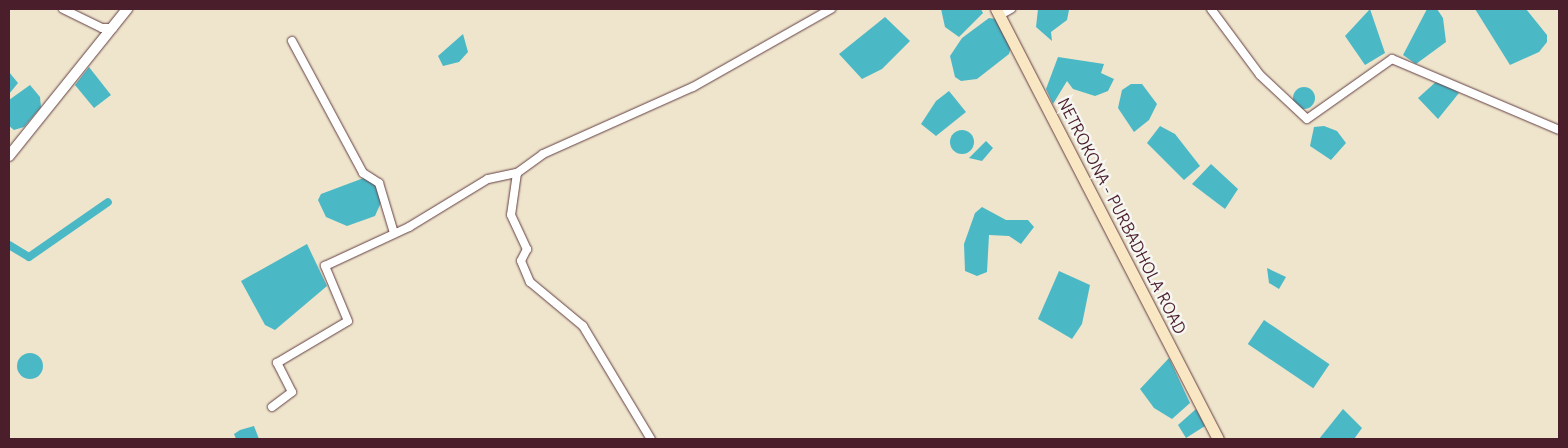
<!DOCTYPE html>
<html>
<head>
<meta charset="utf-8">
<style>
  body { margin:0 }
  #map { position:relative; width:1568px; height:448px; overflow:hidden; background:#efe5cc; font-family:Delius,sans-serif }
  div>[style] { position:absolute }
  .water>* { inset:0; background:#4bb8c6; transform-origin:0 0 }
  .round { border-radius:50% }
  .canal>* { height:8px; margin:-4px; padding:0 4px; transform-origin:4px; border-radius:4px; background:#4bb8c6 }
  .roads { filter:drop-shadow(0 0 1px #633d43) drop-shadow(0 0 1px #633d43) }
  .minor>* { height:8px; margin:-4px; padding:0 4px; transform-origin:4px; border-radius:4px; background:#fff }
  .tertiary>* { height:10px; margin:-5px; padding:0 5px; transform-origin:5px; border-radius:5px; background:#fff }
  .secondary>* { height:11px; margin:-5.5px; padding:0 5.5px; transform-origin:5.5px; border-radius:5.5px; background:#f9e7c3 }
  span { translate:-50% -50%; white-space:nowrap; text-align:center; line-height:1.15; -webkit-text-stroke:5px #f6f6f2; paint-order:stroke }
  .street-label { font-size:16px; color:#4a1f2b }
  .frame { position:absolute; inset:0; border:10px solid #4a1f2b; pointer-events:none }
</style>
</head>
<body>
<div id="map">
  <div class="water">
    <div style="clip-path:polygon(941px 9px,981px 9px,983px 13px,959px 37px,945px 27px)"></div>
    <div style="clip-path:polygon(1038px 9px,1069px 10px,1067px 20px,1051px 32px,1052px 41px,1036px 27px)"></div>
    <div style="clip-path:polygon(1370px 9px,1385px 53px,1365px 65px,1345px 36px)"></div>
    <div style="clip-path:polygon(1427px 9px,1437px 9px,1443px 18px,1446px 42px,1416px 64px,1403px 55px)"></div>
    <div style="clip-path:polygon(1475px 9px,1526px 9px,1547px 35px,1547px 42px,1539px 52px,1510px 65px)"></div>
    <div style="clip-path:polygon(885px 17px,910px 41px,882px 69px,862px 79px,839px 54px)"></div>
    <div style="clip-path:polygon(989px 18px,996px 19px,1011px 47px,1009px 54px,977px 79px,961px 81px,955px 77px,950px 56px,962px 38px)"></div>
    <div style="clip-path:polygon(463px 34px,468px 52px,459px 62px,443px 66px,438px 56px)"></div>
    <div style="clip-path:polygon(1058px 57px,1104px 64px,1101px 73px,1114px 79px,1108px 91px,1095px 96px,1073px 89px,1067px 81px,1053px 104px,1046px 89px)"></div>
    <div style="clip-path:polygon(89px 67px,111px 95px,94px 108px,75px 85px)"></div>
    <div style="clip-path:polygon(9px 72px,18px 83px,9px 94px)"></div>
    <div style="clip-path:polygon(1438px 80px,1459px 93px,1438px 119px,1418px 98px)"></div>
    <div style="clip-path:polygon(1131px 84px,1142px 84px,1157px 104px,1149px 120px,1134px 132px,1118px 108px,1122px 90px)"></div>
    <div style="clip-path:polygon(30px 85px,40px 97px,41px 107px,24px 127px,14px 130px,9px 126px,9px 100px)"></div>
    <div class="round" style="left:1293px;top:87px;width:22px;height:22px"></div>
    <div style="clip-path:polygon(949px 91px,966px 112px,936px 136px,921px 124px,936px 101px)"></div>
    <div style="clip-path:polygon(1160px 126px,1175px 134px,1200px 166px,1184px 180px,1147px 143px)"></div>
    <div style="clip-path:polygon(1324px 126px,1337px 131px,1346px 143px,1331px 160px,1310px 146px,1314px 127px)"></div>
    <div class="round" style="left:950px;top:130px;width:24px;height:24px"></div>
    <div style="clip-path:polygon(986px 141px,993px 148px,982px 161px,969px 158px)"></div>
    <div style="clip-path:polygon(1211px 164px,1238px 189px,1225px 209px,1192px 184px)"></div>
    <div style="clip-path:polygon(369px 176px,383px 198px,375px 216px,347px 226px,326px 217px,318px 200px,321px 194px)"></div>
    <div style="clip-path:polygon(982px 207px,1006px 220px,1028px 220px,1034px 227px,1021px 244px,1009px 236px,989px 235px,987px 272px,977px 276px,965px 271px,964px 244px,975px 213px)"></div>
    <div style="clip-path:polygon(307px 244px,327px 286px,275px 330px,265px 325px,241px 281px)"></div>
    <div style="clip-path:polygon(1267px 268px,1286px 277px,1279px 289px,1269px 283px)"></div>
    <div style="clip-path:polygon(1059px 271px,1090px 285px,1082px 324px,1072px 339px,1038px 319px)"></div>
    <div style="left:1264px;top:320px;width:79px;height:29px;rotate:34deg"></div>
    <div class="round" style="left:17px;top:353px;width:26px;height:26px"></div>
    <div style="clip-path:polygon(1169px 358px,1190px 403px,1172px 419px,1154px 408px,1140px 389px)"></div>
    <div style="clip-path:polygon(1196px 409px,1205px 426px,1186px 438px,1178px 425px)"></div>
    <div style="clip-path:polygon(1343px 409px,1362px 428px,1354px 439px,1319px 439px)"></div>
    <div style="clip-path:polygon(254px 426px,259px 439px,236px 439px,234px 434px,240px 430px)"></div>
  </div>
  <div class="canal">
    <div style="left:9px;top:245px;width:23px;rotate:31deg"></div>
    <div style="left:29px;top:257px;width:96px;rotate:-34.8deg"></div>
  </div>
  <div class="roads">
    <div class="minor">
      <div style="left:63px;top:9px;width:43px;rotate:26deg"></div>
      <div style="left:102px;top:28px;width:11px"></div>
      <div style="left:1211px;top:9px;width:82px;rotate:53.4deg"></div>
      <div style="left:1260px;top:75px;width:64px;rotate:43.1deg"></div>
      <div style="left:1307px;top:119px;width:104px;rotate:-35.2deg"></div>
      <div style="left:1392px;top:59px;width:181px;rotate:23deg"></div>
      <div style="left:1000px;top:15px;width:13px;rotate:-29deg"></div>
      <div style="left:292px;top:41px;width:150px;rotate:61.7deg"></div>
      <div style="left:363px;top:173px;width:19px;rotate:32deg"></div>
      <div style="left:379px;top:183px;width:52px;rotate:73.3deg"></div>
      <div style="left:517px;top:173px;width:42px;rotate:98.1deg"></div>
      <div style="left:511px;top:215px;width:38px;rotate:65deg"></div>
      <div style="left:527px;top:249px;width:13px;rotate:117deg"></div>
      <div style="left:521px;top:261px;width:23px;rotate:67deg"></div>
      <div style="left:530px;top:282px;width:69px;rotate:39.7deg"></div>
      <div style="left:583px;top:326px;width:132px;rotate:59deg"></div>
      <div style="left:272px;top:407px;width:25px;rotate:-37deg"></div>
      <div style="left:292px;top:392px;width:33px;rotate:-117deg"></div>
      <div style="left:277px;top:363px;width:82px;rotate:-30.6deg"></div>
      <div style="left:348px;top:321px;width:60px;rotate:-112.7deg"></div>
      <div style="left:325px;top:266px;width:93px;rotate:-24.9deg"></div>
      <div style="left:409px;top:227px;width:92px;rotate:-31.3deg"></div>
      <div style="left:488px;top:179px;width:30px;rotate:-12deg"></div>
      <div style="left:517px;top:173px;width:32px;rotate:-36deg"></div>
      <div style="left:543px;top:154px;width:164px;rotate:-24.1deg"></div>
      <div style="left:693px;top:87px;width:159px;rotate:-29.5deg"></div>
    </div>
    <div class="tertiary">
      <div style="left:9px;top:156px;width:189px;rotate:-51.2deg"></div>
    </div>
    <div class="secondary">
      <div style="left:996px;top:9px;width:484px;rotate:62.7deg"></div>
    </div>
  </div>
  <div class="street-label">
    <span style="left:1122px;top:216px;rotate:63deg">NETROKONA - PURBADHOLA ROAD</span>
  </div>
  <div class="frame"></div>
</div>
</body>
</html>
